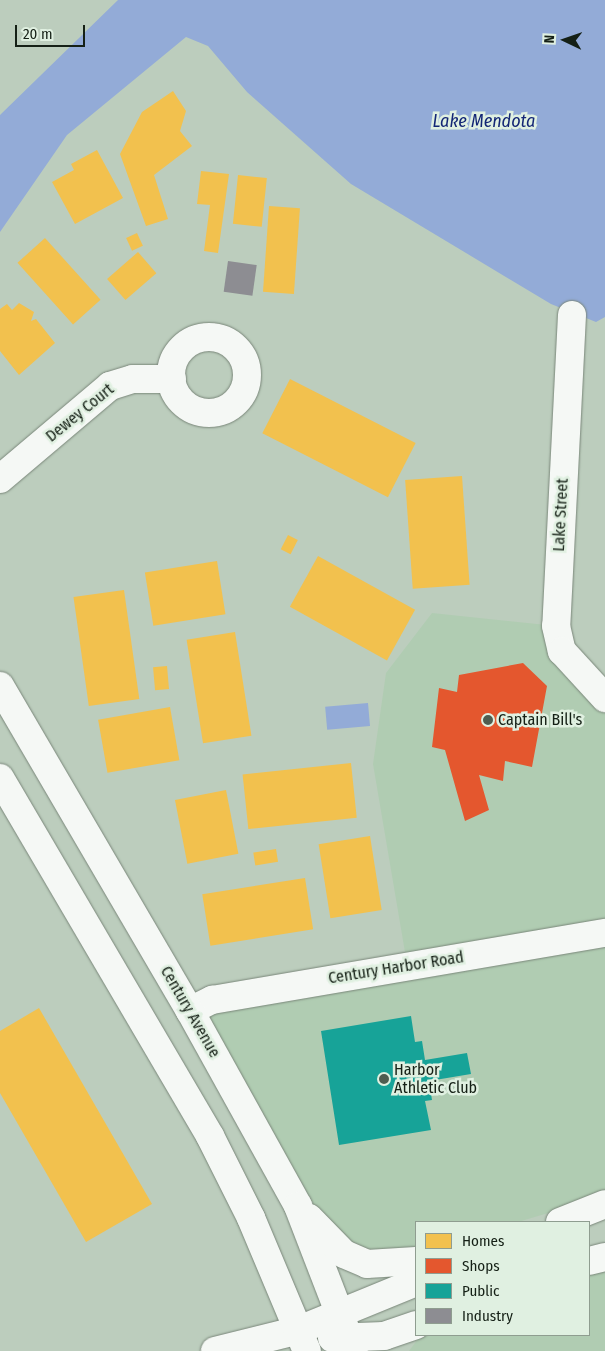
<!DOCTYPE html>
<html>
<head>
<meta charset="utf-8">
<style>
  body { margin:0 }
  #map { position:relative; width:605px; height:1351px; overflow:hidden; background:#bccdbd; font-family:"Fira Sans Condensed",sans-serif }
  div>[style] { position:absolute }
  .built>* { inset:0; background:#b0ccb2 }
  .water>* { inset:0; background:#93abd7; transform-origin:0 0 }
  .homes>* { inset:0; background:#f2c14e; transform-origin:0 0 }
  .shops>* { inset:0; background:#e4572e }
  .public>* { inset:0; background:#17a398 }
  .industry>* { inset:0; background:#8d8d92; transform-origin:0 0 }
  .roads { filter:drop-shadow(0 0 1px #798679) drop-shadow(0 0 1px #798679) }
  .street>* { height:28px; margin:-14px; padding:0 14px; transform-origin:14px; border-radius:14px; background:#f5f8f5 }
  .street>.ring { margin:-14px; padding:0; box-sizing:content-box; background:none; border:28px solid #f5f8f5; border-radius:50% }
  .secondary>* { height:28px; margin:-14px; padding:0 14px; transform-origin:14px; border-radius:14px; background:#f5f8f5 }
  .dots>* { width:14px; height:14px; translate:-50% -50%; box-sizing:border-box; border:2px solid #e0f0e1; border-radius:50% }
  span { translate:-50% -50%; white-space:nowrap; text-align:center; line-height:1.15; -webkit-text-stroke:5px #e0f0e1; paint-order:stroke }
  .street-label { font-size:16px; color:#152016 }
  .poi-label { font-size:16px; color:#152016 }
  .left { translate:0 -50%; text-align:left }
  .water-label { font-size:18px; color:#132675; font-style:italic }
  .legend { position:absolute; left:415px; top:1221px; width:175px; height:115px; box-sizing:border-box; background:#e0f0e1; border:1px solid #8f9d90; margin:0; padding:6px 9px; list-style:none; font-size:15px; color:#152016 }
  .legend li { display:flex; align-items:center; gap:10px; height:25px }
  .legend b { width:25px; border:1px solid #8f9d90 }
  .north { position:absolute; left:540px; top:15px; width:50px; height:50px; -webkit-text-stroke:4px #e0f0e1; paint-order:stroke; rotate:273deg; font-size:14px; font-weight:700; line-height:20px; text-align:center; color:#152016 }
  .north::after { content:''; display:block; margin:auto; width:18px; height:22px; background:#152016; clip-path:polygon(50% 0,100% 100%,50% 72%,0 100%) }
  .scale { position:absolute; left:15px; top:25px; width:70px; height:22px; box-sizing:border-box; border:2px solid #152016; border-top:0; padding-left:6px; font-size:15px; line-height:18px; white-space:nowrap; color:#152016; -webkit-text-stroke:4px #e0f0e1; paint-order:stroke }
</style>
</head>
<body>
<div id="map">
  <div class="built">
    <div style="clip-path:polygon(432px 613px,556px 626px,605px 698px,605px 1196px,518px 1222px,416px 1222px,416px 1256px,392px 1263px,326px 1237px,190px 1011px,407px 964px,373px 764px,386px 673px)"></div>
    <div style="clip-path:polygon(605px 1257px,605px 1351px,409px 1351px,421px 1335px,589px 1335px,589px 1261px)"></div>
  </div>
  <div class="water">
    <div style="clip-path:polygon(118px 0,605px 0,605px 317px,596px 322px,551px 304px,351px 184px,247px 92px,208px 46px,186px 37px,67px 135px,0 232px,0 115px)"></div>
    <div style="left:368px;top:703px;width:23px;height:43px;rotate:85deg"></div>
  </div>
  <div class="homes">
    <div style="clip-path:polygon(173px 91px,186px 111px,180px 131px,192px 146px,154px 175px,168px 219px,146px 226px,120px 154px,142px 112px)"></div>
    <div style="clip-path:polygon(97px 150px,123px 198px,75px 224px,52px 182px,74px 170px,71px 164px)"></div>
    <div style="clip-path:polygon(201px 171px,229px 174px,218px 253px,204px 251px,210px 205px,197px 204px)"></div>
    <div style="left:238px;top:175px;width:29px;height:49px;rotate:6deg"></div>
    <div style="left:269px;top:206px;width:31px;height:86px;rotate:4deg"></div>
    <div style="left:137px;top:233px;width:14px;height:12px;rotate:65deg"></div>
    <div style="left:45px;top:238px;width:83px;height:37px;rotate:48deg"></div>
    <div style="left:138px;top:252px;width:28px;height:41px;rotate:49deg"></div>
    <div style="clip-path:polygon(19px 303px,34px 312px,31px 321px,36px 319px,55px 343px,19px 375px,0 351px,0 309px,7px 304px,12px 310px)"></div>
    <div style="left:290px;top:379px;width:141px;height:61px;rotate:27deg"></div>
    <div style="left:462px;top:476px;width:109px;height:57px;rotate:86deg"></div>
    <div style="left:288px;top:535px;width:11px;height:16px;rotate:27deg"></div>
    <div style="left:318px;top:556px;width:111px;height:58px;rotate:29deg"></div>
    <div style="left:217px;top:561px;width:54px;height:73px;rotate:81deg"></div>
    <div style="left:124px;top:590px;width:110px;height:51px;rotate:82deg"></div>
    <div style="left:235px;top:632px;width:105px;height:49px;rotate:81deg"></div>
    <div style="left:167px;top:666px;width:23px;height:14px;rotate:85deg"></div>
    <div style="left:170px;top:707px;width:54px;height:73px;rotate:80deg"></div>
    <div style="left:351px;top:763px;width:55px;height:109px;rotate:84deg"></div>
    <div style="left:226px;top:790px;width:65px;height:52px;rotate:79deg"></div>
    <div style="left:370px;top:836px;width:75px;height:52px;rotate:81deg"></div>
    <div style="left:276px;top:849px;width:13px;height:23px;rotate:81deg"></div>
    <div style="left:305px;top:878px;width:52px;height:104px;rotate:81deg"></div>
    <div style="clip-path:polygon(39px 1008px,152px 1204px,86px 1242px,0 1093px,0 1031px)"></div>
  </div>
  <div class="shops">
    <div style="clip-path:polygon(523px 663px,547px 686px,532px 767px,505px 761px,503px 781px,479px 775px,489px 810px,465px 821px,445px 750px,432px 747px,439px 688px,457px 692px,459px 675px)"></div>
  </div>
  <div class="public">
    <div style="clip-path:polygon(411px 1016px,415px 1042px,422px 1041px,425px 1060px,467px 1053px,471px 1074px,429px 1081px,432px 1100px,425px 1101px,431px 1130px,339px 1145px,321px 1031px)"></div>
  </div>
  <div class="industry">
    <div style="left:228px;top:261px;width:29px;height:31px;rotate:8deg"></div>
  </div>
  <div class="roads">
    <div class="street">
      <div style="left:572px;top:315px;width:311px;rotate:92.9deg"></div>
      <div style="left:556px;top:626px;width:26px;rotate:77deg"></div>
      <div style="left:562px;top:651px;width:64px;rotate:47.5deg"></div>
      <div class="ring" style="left:171px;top:337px;width:48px;height:48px"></div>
      <div style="left:0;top:479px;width:144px;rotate:-40.2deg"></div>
      <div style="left:110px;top:386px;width:24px;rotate:-17deg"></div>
      <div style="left:133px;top:379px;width:39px"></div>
      <div style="left:190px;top:1011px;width:25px;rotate:-27deg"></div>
      <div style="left:212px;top:1000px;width:399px;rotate:-9.7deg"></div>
      <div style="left:215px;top:1351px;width:87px;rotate:-14deg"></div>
    </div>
    <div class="secondary">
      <div style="left:0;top:686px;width:376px;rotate:59.7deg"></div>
      <div style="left:190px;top:1011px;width:223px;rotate:61deg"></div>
      <div style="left:298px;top:1206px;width:155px;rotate:68.9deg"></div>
      <div style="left:0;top:778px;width:415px;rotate:59.6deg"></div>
      <div style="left:210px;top:1136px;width:92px;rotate:63.4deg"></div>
      <div style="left:251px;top:1218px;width:144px;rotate:67.2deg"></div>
      <div style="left:309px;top:1218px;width:50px;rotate:45.8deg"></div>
      <div style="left:344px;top:1254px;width:25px;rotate:23deg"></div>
      <div style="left:367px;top:1264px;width:49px;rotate:-3.5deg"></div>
      <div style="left:560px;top:1222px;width:48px;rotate:-21.8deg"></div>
      <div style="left:589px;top:1261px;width:16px;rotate:-14deg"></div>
      <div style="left:299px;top:1330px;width:126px;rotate:-22.3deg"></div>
      <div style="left:332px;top:1338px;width:52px;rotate:-2.2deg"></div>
      <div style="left:384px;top:1336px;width:34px;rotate:-19deg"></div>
    </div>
  </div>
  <div class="dots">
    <div style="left:488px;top:720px;background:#4f5d50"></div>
    <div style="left:384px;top:1079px;background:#4f5d50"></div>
  </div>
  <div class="street-label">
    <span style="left:80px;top:413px;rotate:-39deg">Dewey Court</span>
    <span style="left:561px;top:515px;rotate:-87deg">Lake Street</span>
    <span style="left:396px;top:968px;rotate:-9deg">Century Harbor Road</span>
    <span style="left:190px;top:1012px;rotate:60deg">Century Avenue</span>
  </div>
  <div class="poi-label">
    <span class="left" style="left:498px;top:720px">Captain Bill's</span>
    <span class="left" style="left:394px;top:1079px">Harbor<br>Athletic Club</span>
  </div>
  <div class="water-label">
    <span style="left:484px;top:121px">Lake Mendota</span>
  </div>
  <ul class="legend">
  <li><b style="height:14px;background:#f2c14e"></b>Homes</li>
  <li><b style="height:14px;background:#e4572e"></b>Shops</li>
  <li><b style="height:14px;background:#17a398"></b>Public</li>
  <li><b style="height:14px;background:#8d8d92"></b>Industry</li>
  </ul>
  <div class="north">N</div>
  <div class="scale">20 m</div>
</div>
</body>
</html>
